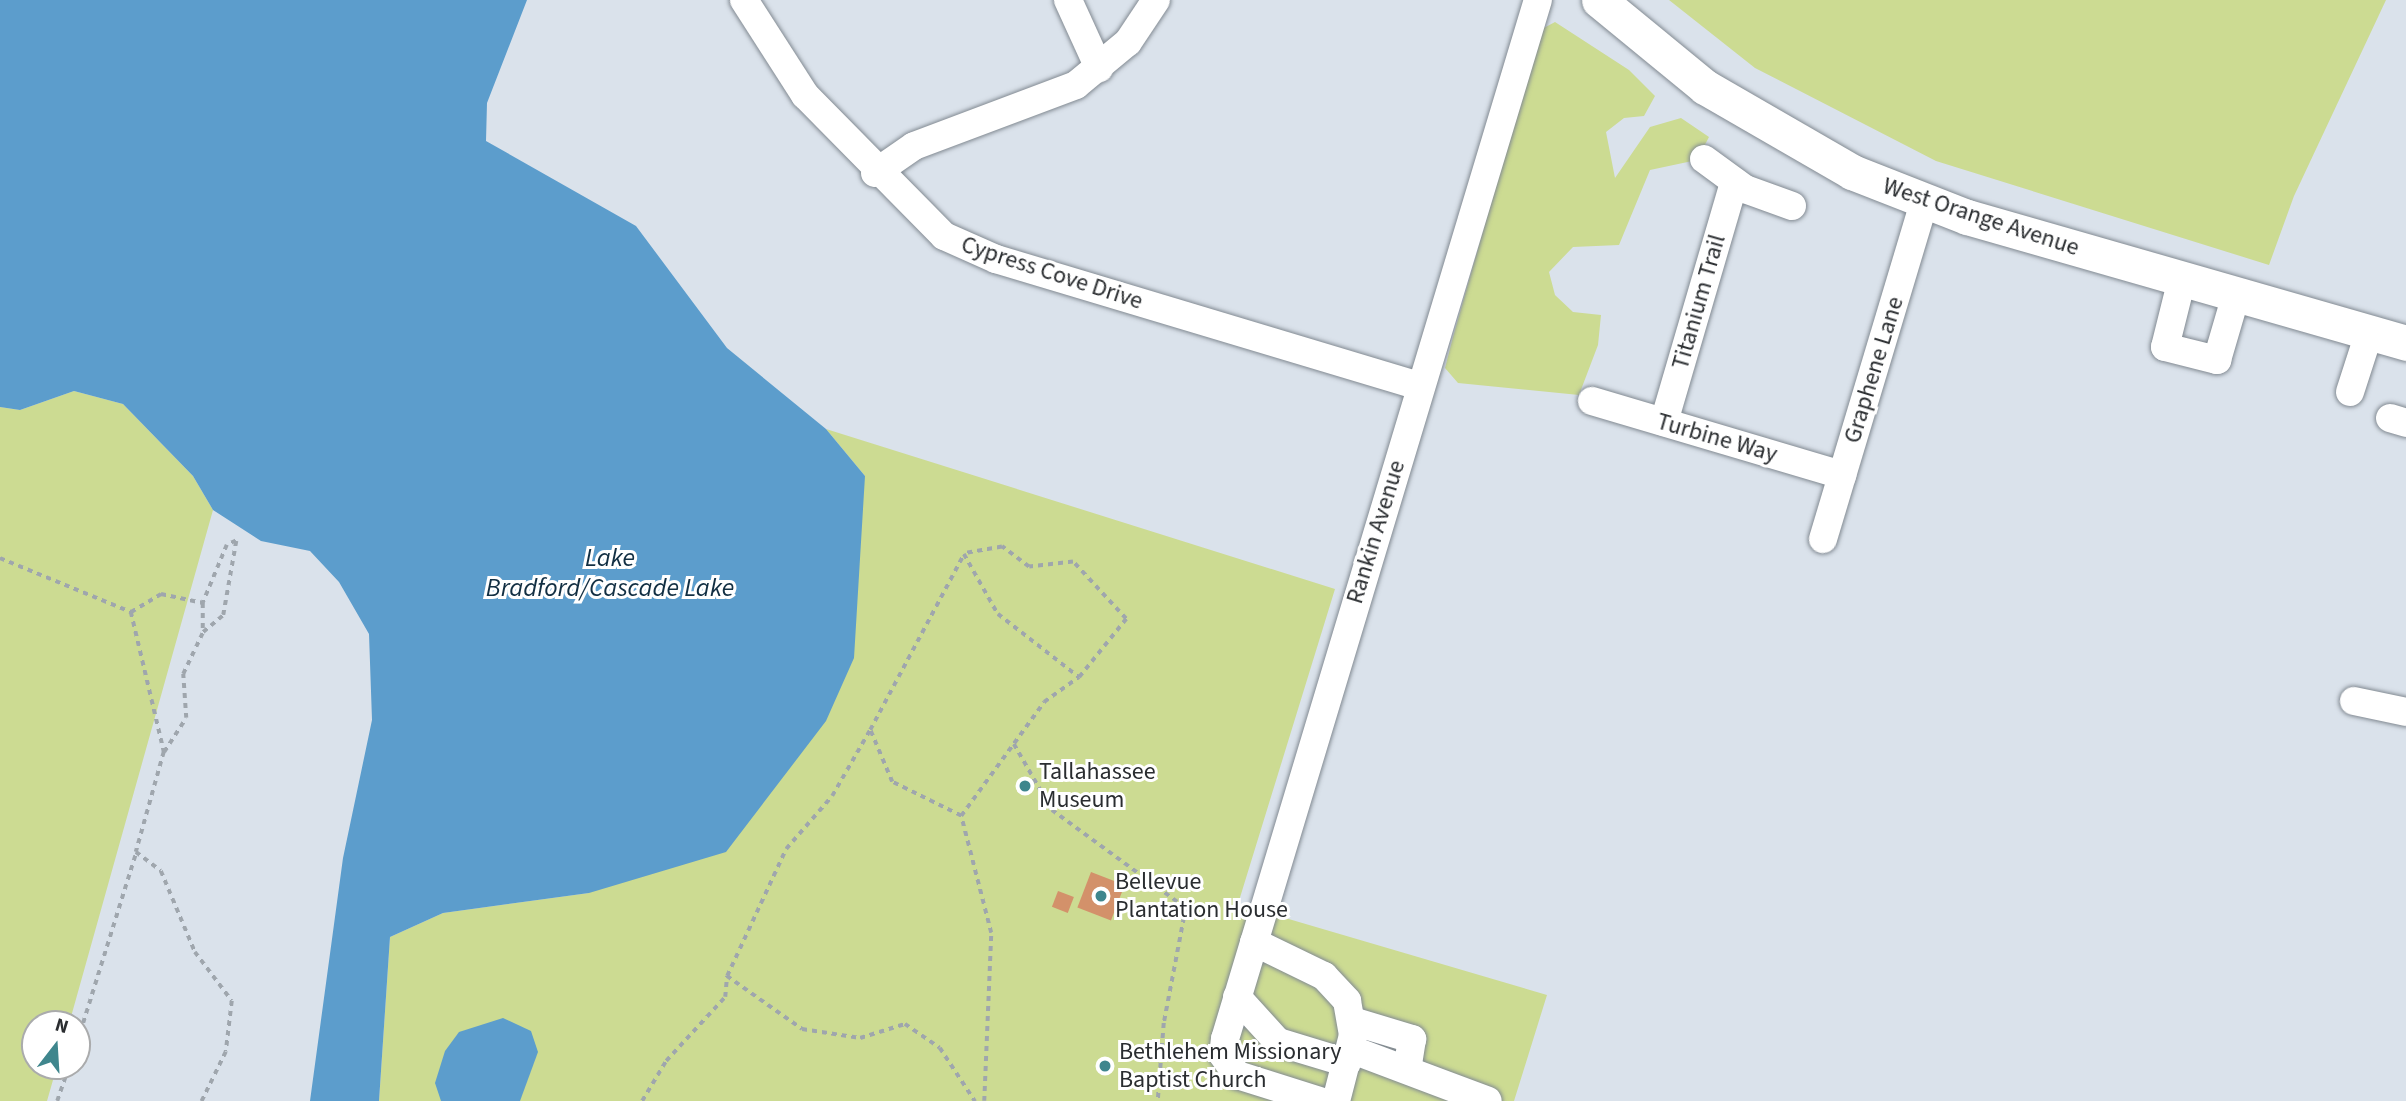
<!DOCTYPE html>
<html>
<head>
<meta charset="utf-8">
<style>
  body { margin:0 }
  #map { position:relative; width:2406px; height:1101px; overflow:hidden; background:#dae2eb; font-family:"Source Sans 3",sans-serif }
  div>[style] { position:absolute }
  .green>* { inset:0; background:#ccdb92 }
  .water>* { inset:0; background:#5c9dcc }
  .building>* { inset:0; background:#d3916a; transform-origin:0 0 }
  .path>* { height:3.5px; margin-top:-1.75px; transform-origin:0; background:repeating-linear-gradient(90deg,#9fa6ad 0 5px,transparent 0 10px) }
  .roads { filter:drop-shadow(0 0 2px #828a92) drop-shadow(0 0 2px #828a92) }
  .minor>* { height:28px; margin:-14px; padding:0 14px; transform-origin:14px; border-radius:14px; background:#fff }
  .major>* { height:35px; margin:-17.5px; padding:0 17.5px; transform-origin:17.5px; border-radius:17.5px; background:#fff }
  .dots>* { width:19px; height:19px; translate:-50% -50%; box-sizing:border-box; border:4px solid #fff; border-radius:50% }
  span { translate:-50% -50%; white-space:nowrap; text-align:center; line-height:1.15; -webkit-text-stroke:6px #fff; paint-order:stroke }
  .street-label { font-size:24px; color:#2a2d30 }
  .poi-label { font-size:24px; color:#2a2d30 }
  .left { translate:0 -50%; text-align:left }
  .water-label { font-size:26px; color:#122f43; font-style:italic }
  .north { position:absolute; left:21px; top:1010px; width:70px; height:70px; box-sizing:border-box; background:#fff; border:2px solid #aaabac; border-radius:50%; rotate:17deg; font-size:19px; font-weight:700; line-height:28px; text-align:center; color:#2a2d30 }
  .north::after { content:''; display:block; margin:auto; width:24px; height:32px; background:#3f868d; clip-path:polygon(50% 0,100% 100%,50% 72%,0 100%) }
</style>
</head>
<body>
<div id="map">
  <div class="green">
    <div style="clip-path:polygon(1669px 0,2386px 0,2294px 196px,2269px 265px,1936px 161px,1755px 68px)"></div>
    <div style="clip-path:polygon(1555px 22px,1629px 70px,1655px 96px,1644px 116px,1624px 118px,1606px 132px,1615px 178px,1650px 127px,1681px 118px,1709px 137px,1697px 160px,1650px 170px,1619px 245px,1573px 247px,1549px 272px,1555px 295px,1573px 312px,1601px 315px,1598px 345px,1579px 395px,1458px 383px,1445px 368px,1453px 337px,1540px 30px)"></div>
    <div style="clip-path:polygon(74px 391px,123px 404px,193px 476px,213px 510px,69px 1024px,35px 1024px,35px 1066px,57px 1066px,47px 1101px,0 1101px,0 407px,20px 410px)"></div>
    <div style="clip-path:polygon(826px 429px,1335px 589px,1238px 904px,1547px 995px,1514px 1101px,379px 1101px,390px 937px,443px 913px,589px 893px,865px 476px)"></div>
  </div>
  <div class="water">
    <div style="clip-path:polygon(0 0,527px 0,487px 103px,486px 141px,636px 226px,727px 348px,826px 429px,865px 476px,854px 658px,826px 721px,726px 852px,589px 893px,443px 913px,390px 937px,379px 1101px,310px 1101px,343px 858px,372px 720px,369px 634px,339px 582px,310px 551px,261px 541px,213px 510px,193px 476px,123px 404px,74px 391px,20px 410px,0 407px)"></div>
    <div style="clip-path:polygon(503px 1018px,531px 1031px,538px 1052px,520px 1101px,441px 1101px,435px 1083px,445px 1051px,459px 1032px)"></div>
  </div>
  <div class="building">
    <div style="left:1091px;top:872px;width:36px;height:38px;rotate:21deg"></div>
    <div style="left:1058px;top:891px;width:17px;height:17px;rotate:21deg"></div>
  </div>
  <div class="path">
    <div style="left:0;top:558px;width:142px;rotate:22.4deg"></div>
    <div style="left:131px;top:612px;width:144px;rotate:76.7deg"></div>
    <div style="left:164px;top:752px;width:104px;rotate:105.6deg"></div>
    <div style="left:136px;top:852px;width:31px;rotate:37deg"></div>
    <div style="left:161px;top:871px;width:88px;rotate:67.2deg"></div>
    <div style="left:195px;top:952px;width:61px;rotate:52.9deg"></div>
    <div style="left:232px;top:1001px;width:51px;rotate:96.7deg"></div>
    <div style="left:226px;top:1052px;width:55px;rotate:116.1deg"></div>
    <div style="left:131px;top:612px;width:35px;rotate:-31deg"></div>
    <div style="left:161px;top:594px;width:43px;rotate:12.1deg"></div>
    <div style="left:1014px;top:744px;width:76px;rotate:60.1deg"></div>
    <div style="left:1052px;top:810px;width:166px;rotate:36.2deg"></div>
    <div style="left:1186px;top:908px;width:117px;rotate:100.8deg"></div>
    <div style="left:1164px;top:1023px;width:78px;rotate:94.4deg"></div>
    <div style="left:164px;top:752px;width:40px;rotate:-57.1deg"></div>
    <div style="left:186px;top:718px;width:44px;rotate:-93.9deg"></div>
    <div style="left:183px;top:674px;width:47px;rotate:-64.5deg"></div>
    <div style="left:203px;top:632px;width:26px;rotate:-40deg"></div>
    <div style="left:223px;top:615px;width:75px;rotate:-80deg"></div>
    <div style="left:236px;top:541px;width:10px;rotate:156deg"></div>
    <div style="left:227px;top:545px;width:63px;rotate:112.5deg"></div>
    <div style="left:203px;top:603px;width:29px;rotate:90deg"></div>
    <div style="left:961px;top:816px;width:141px;rotate:-53.9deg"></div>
    <div style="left:1044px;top:702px;width:43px;rotate:-35.5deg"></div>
    <div style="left:1079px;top:677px;width:75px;rotate:-51deg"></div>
    <div style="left:1126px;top:619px;width:78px;rotate:-132.9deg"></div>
    <div style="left:1073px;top:562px;width:44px;rotate:173.5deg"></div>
    <div style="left:1029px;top:567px;width:34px;rotate:-143deg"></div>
    <div style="left:1002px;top:547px;width:39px;rotate:170deg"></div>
    <div style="left:727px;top:976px;width:92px;rotate:35.2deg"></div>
    <div style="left:802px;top:1029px;width:59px;rotate:8.8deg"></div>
    <div style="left:860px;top:1038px;width:47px;rotate:-17.3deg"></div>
    <div style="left:905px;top:1024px;width:42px;rotate:34.4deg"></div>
    <div style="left:940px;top:1048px;width:64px;rotate:56.6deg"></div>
    <div style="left:77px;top:1042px;width:198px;rotate:-72.7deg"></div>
    <div style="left:57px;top:1101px;width:37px;rotate:-71deg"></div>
    <div style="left:642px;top:1101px;width:47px;rotate:-59deg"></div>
    <div style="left:666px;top:1061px;width:87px;rotate:-47.3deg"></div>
    <div style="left:725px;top:997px;width:21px;rotate:-85deg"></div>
    <div style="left:727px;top:976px;width:140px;rotate:-65.1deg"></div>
    <div style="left:786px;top:849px;width:70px;rotate:-49deg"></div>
    <div style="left:832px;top:796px;width:76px;rotate:-60.1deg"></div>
    <div style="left:984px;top:1101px;width:168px;rotate:-87.6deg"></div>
    <div style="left:991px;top:933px;width:121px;rotate:-104.4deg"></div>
    <div style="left:961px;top:816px;width:77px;rotate:-153.8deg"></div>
    <div style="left:892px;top:782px;width:56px;rotate:-112.9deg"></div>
    <div style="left:870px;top:730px;width:200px;rotate:-61.9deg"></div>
    <div style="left:964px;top:554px;width:69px;rotate:60.5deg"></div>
    <div style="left:998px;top:614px;width:103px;rotate:37.9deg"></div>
  </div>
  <div class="roads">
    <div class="minor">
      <div style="left:744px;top:0;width:113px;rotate:57.3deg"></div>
      <div style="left:805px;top:95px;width:198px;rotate:45.4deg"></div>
      <div style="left:944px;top:236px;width:57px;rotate:23.9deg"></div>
      <div style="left:996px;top:259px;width:443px;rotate:16.7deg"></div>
      <div style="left:1068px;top:0;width:75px;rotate:65.5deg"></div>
      <div style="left:1704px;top:159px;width:51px;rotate:36.2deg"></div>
      <div style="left:1745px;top:189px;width:50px;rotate:19.9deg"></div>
      <div style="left:875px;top:173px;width:47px;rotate:-34.7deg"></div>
      <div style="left:914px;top:146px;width:173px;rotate:-20.6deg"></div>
      <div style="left:1076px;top:85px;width:67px;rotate:-39.6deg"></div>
      <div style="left:1128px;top:42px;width:50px;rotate:-56.3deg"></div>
      <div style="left:2182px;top:279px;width:70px;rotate:104deg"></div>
      <div style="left:2165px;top:347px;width:54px;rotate:14deg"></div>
      <div style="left:2217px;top:360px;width:68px;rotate:-73.7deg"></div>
      <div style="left:2350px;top:392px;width:62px;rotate:-72.1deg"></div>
      <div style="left:1592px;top:401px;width:261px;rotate:16.5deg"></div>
      <div style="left:2390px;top:418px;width:17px;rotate:17deg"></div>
      <div style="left:1664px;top:422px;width:250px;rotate:-73.7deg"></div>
      <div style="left:1823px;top:539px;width:352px;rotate:-73.3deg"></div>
      <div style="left:2354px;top:701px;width:53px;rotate:11.9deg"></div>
      <div style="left:1254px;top:942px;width:78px;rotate:25.9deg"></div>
      <div style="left:1324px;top:976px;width:34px;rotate:47deg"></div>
      <div style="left:1347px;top:1001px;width:35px;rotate:80deg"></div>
      <div style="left:1353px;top:1035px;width:68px;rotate:104.4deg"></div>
      <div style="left:1237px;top:997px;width:61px;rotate:47.7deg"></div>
      <div style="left:1278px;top:1042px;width:72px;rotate:16.9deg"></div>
      <div style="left:1352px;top:1021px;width:63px;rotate:16.7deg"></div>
      <div style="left:1412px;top:1039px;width:31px;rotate:99deg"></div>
      <div style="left:1350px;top:1049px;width:147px;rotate:20.6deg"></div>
      <div style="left:1320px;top:1101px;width:87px;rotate:-162.6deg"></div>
      <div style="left:1237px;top:1075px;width:24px;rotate:-125deg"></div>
      <div style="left:1223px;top:1055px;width:16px;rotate:-83deg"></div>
      <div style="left:1225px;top:1039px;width:1085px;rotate:-73.24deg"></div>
    </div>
    <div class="major">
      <div style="left:1599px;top:0;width:137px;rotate:39.4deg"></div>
      <div style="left:1705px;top:87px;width:170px;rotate:30deg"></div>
      <div style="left:1852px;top:172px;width:123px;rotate:21.4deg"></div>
      <div style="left:1967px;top:217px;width:457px;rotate:16deg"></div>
    </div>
  </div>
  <div class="dots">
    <div style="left:1025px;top:786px;background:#3f868d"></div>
    <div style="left:1101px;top:896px;background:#3f868d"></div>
    <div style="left:1105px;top:1066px;background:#3f868d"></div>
  </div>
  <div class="street-label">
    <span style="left:1981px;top:217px;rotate:18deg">West Orange Avenue</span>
    <span style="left:1052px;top:273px;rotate:18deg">Cypress Cove Drive</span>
    <span style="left:1699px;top:302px;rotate:-74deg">Titanium Trail</span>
    <span style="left:1874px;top:370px;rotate:-73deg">Graphene Lane</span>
    <span style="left:1717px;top:438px;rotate:16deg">Turbine Way</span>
    <span style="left:1376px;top:532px;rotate:-73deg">Rankin Avenue</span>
  </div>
  <div class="poi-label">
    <span class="left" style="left:1039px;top:786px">Tallahassee<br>Museum</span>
    <span class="left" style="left:1115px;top:896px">Bellevue<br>Plantation House</span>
    <span class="left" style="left:1119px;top:1066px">Bethlehem Missionary<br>Baptist Church</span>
  </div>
  <div class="water-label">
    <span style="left:610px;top:573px">Lake<br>Bradford/Cascade Lake</span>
  </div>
  <div class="north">N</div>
</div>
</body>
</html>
